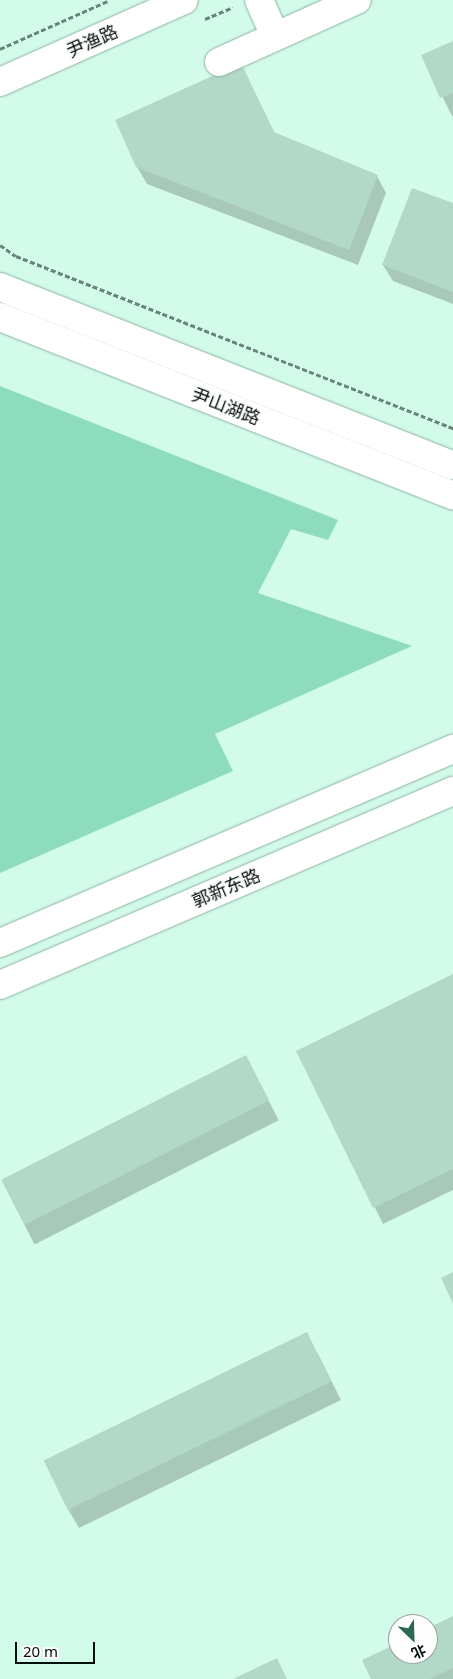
<!DOCTYPE html>
<html>
<head>
<meta charset="utf-8">
<style>
  body { margin:0 }
  #map { position:relative; width:453px; height:1679px; overflow:hidden; background:#d3fbea; font-family:"Noto Sans","Noto Sans SC",sans-serif }
  div>[style] { position:absolute }
  .green>* { inset:0; background:#8edcbe }
  .shadow>* { inset:0; background:#0003; transform-origin:0 0 }
  .building>* { inset:0; background:#b2d9c8; transform-origin:0 0 }
  .path>* { height:3px; margin-top:-1.5px; transform-origin:0; background:repeating-linear-gradient(90deg,#698479 0 5px,transparent 0 7.5px) }
  .roads { filter:drop-shadow(0 0 1px #8db3a3) drop-shadow(0 0 1px #8db3a3) }
  .minor>* { height:28px; margin:-14px; padding:0 14px; transform-origin:14px; border-radius:14px; background:#fff }
  .major>* { height:28px; margin:-14px; padding:0 14px; transform-origin:14px; border-radius:14px; background:#fff }
  span { translate:-50% -50%; white-space:nowrap; text-align:center; line-height:1.15; -webkit-text-stroke:4px #fdfdfd; paint-order:stroke }
  .street-label { font-size:18px; color:#03100b }
  .north { position:absolute; left:388px; top:1614px; width:50px; height:50px; box-sizing:border-box; background:#fdfdfd; border:1px solid #999e9c; border-radius:50%; rotate:156deg; font-size:14px; font-weight:700; line-height:20px; text-align:center; color:#03100b }
  .north::after { content:''; display:block; margin:auto; width:18px; height:22px; background:#2b6853; clip-path:polygon(50% 0,100% 100%,50% 72%,0 100%) }
  .scale { position:absolute; left:15px; top:1642px; width:80px; height:22px; box-sizing:border-box; border:2px solid #03100b; border-top:0; padding-left:6px; font-size:15px; line-height:18px; white-space:nowrap; color:#03100b; -webkit-text-stroke:4px #fdfdfd; paint-order:stroke }
</style>
</head>
<body>
<div id="map">
  <div class="green">
    <div style="clip-path:polygon(0 386px,338px 520px,328px 540px,291px 529px,258px 593px,412px 646px,215px 734px,233px 771px,0 873px)"></div>
  </div>
  <div class="shadow">
    <div style="clip-path:polygon(453px 42px,453px 116px,452px 116px,422px 56px)"></div>
    <div style="clip-path:polygon(241px 64px,275px 134px,377px 176px,386px 193px,358px 265px,147px 184px,137px 167px)"></div>
    <div style="clip-path:polygon(453px 205px,453px 304px,393px 281px,383px 265px)"></div>
    <div style="clip-path:polygon(453px 976px,453px 1190px,383px 1224px,298px 1051px)"></div>
    <div style="left:246px;top:1056px;width:72px;height:274px;rotate:63deg"></div>
    <div style="clip-path:polygon(317px 1352px,341px 1400px,79px 1528px,68px 1509px)"></div>
    <div style="clip-path:polygon(453px 1617px,453px 1679px,372px 1679px,398px 1644px,398px 1654px,428px 1654px,428px 1629px)"></div>
  </div>
  <div class="building">
    <div style="clip-path:polygon(453px 41px,453px 93px,440px 98px,421px 55px)"></div>
    <div style="clip-path:polygon(241px 63px,274px 132px,378px 175px,349px 250px,136px 167px,115px 120px)"></div>
    <div style="clip-path:polygon(412px 188px,453px 203px,453px 292px,382px 265px)"></div>
    <div style="clip-path:polygon(453px 974px,453px 1169px,373px 1208px,296px 1051px)"></div>
    <div style="left:246px;top:1055px;width:51px;height:274px;rotate:63deg"></div>
    <div style="clip-path:polygon(453px 1272px,453px 1304px,441px 1278px)"></div>
    <div style="left:307px;top:1332px;width:55px;height:293px;rotate:64deg"></div>
    <div style="clip-path:polygon(453px 1616px,453px 1668px,430px 1679px,371px 1679px,362px 1660px,398px 1643px,398px 1654px,428px 1654px,428px 1628px)"></div>
    <div style="clip-path:polygon(277px 1658px,287px 1679px,233px 1679px)"></div>
  </div>
  <div class="path">
    <div style="left:205px;top:19px;width:30px;rotate:-23deg"></div>
    <div style="left:0;top:49px;width:120px;rotate:-24deg"></div>
    <div style="left:0;top:245px;width:19px;rotate:35deg"></div>
    <div style="left:16px;top:256px;width:470px;rotate:21.5deg"></div>
  </div>
  <div class="roads">
    <div class="minor">
      <div style="left:259px;top:0;width:39px;rotate:66deg"></div>
      <div style="left:219px;top:62px;width:151px;rotate:-24.2deg"></div>
      <div style="left:0;top:82px;width:201px;rotate:-24deg"></div>
    </div>
    <div class="major">
      <div style="left:0;top:287px;width:487px;rotate:21.5deg"></div>
      <div style="left:0;top:317px;width:487px;rotate:21.5deg"></div>
      <div style="left:0;top:943px;width:493px;rotate:-23.2deg"></div>
      <div style="left:0;top:985px;width:493px;rotate:-23.2deg"></div>
    </div>
  </div>
  <div class="street-label">
    <span style="left:92px;top:41px;rotate:-24deg">尹渔路</span>
    <span style="left:226px;top:406px;rotate:21deg">尹山湖路</span>
    <span style="left:226px;top:888px;rotate:-23deg">郭新东路</span>
  </div>
  <div class="north">北</div>
  <div class="scale">20 m</div>
</div>
</body>
</html>
